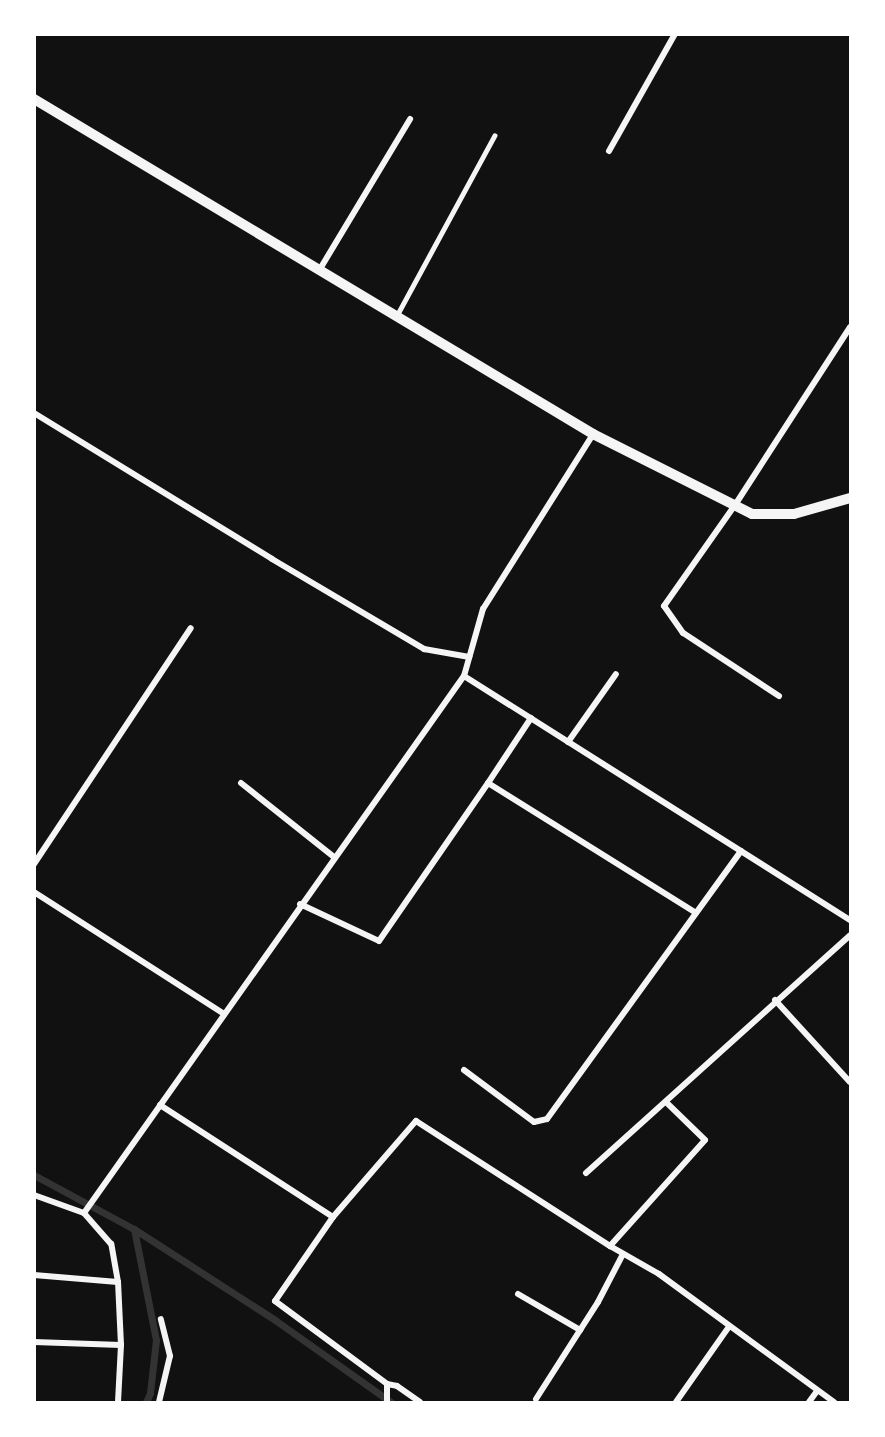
<!DOCTYPE html>
<html>
<head>
<meta charset="utf-8">
<style>
  body { margin:0 }
  #map { position:relative; width:885px; height:1437px; overflow:hidden; background:#111; font-family:Barlow,sans-serif }
  div>[style] { position:absolute }
  .stream>* { height:7px; margin:-3.5px; padding:0 3.5px; transform-origin:3.5px; border-radius:3.5px; background:#333 }
  .service>* { height:4.5px; margin:-2.25px; padding:0 2.25px; transform-origin:2.25px; border-radius:2.25px; background:#f5f5f5 }
  .minor>* { height:6px; margin:-3px; padding:0 3px; transform-origin:3px; border-radius:3px; background:#f5f5f5 }
  .tertiary>* { height:10px; margin:-5px; padding:0 5px; transform-origin:5px; border-radius:5px; background:#f5f5f5 }
  span { translate:-50% -50%; white-space:nowrap; text-align:center; line-height:1.15; -webkit-text-stroke:4.5px #fff; paint-order:stroke }
  .frame { position:absolute; inset:0; border:36px solid #fff; pointer-events:none }
</style>
</head>
<body>
<div id="map">
  <div class="stream">
    <div style="left:34px;top:1175px;width:114px;rotate:28.4deg"></div>
    <div style="left:134px;top:1229px;width:168px;rotate:32.8deg"></div>
    <div style="left:275px;top:1320px;width:142px;rotate:35.3deg"></div>
    <div style="left:134px;top:1229px;width:113px;rotate:78.8deg"></div>
    <div style="left:156px;top:1340px;width:53px;rotate:96.5deg"></div>
    <div style="left:150px;top:1393px;width:10px;rotate:114deg"></div>
  </div>
  <div class="service">
    <div style="left:397px;top:315px;width:204px;rotate:-61.5deg"></div>
  </div>
  <div class="minor">
    <div style="left:609px;top:151px;width:134px;rotate:-60.6deg"></div>
    <div style="left:320px;top:269px;width:175px;rotate:-59deg"></div>
    <div style="left:34px;top:413px;width:279px;rotate:31.5deg"></div>
    <div style="left:272px;top:559px;width:177px;rotate:30.6deg"></div>
    <div style="left:424px;top:649px;width:46px;rotate:10.1deg"></div>
    <div style="left:464px;top:676px;width:457px;rotate:32.3deg"></div>
    <div style="left:779px;top:696px;width:115px;rotate:-146.7deg"></div>
    <div style="left:683px;top:633px;width:33px;rotate:-125deg"></div>
    <div style="left:664px;top:606px;width:123px;rotate:-54.9deg"></div>
    <div style="left:735px;top:505px;width:212px;rotate:-57.1deg"></div>
    <div style="left:531px;top:718px;width:78px;rotate:123.5deg"></div>
    <div style="left:488px;top:783px;width:245px;rotate:32deg"></div>
    <div style="left:568px;top:742px;width:83px;rotate:-54.8deg"></div>
    <div style="left:241px;top:783px;width:119px;rotate:38.5deg"></div>
    <div style="left:34px;top:864px;width:283px;rotate:-56.4deg"></div>
    <div style="left:34px;top:892px;width:226px;rotate:32.7deg"></div>
    <div style="left:300px;top:904px;width:87px;rotate:25.1deg"></div>
    <div style="left:379px;top:941px;width:192px;rotate:-55.4deg"></div>
    <div style="left:775px;top:1000px;width:111px;rotate:47.6deg"></div>
    <div style="left:464px;top:1070px;width:87px;rotate:36.6deg"></div>
    <div style="left:534px;top:1122px;width:13px;rotate:-13deg"></div>
    <div style="left:547px;top:1119px;width:331px;rotate:-54.1deg"></div>
    <div style="left:160px;top:1105px;width:206px;rotate:32.9deg"></div>
    <div style="left:333px;top:1217px;width:102px;rotate:124.6deg"></div>
    <div style="left:275px;top:1301px;width:139px;rotate:36.5deg"></div>
    <div style="left:387px;top:1384px;width:10px;rotate:11deg"></div>
    <div style="left:397px;top:1386px;width:28px;rotate:35deg"></div>
    <div style="left:586px;top:1173px;width:355px;rotate:-42deg"></div>
    <div style="left:34px;top:1195px;width:53px;rotate:19.8deg"></div>
    <div style="left:333px;top:1217px;width:127px;rotate:-49.2deg"></div>
    <div style="left:416px;top:1121px;width:231px;rotate:32.8deg"></div>
    <div style="left:610px;top:1246px;width:56px;rotate:29.7deg"></div>
    <div style="left:659px;top:1274px;width:217px;rotate:36.2deg"></div>
    <div style="left:610px;top:1246px;width:142px;rotate:-48.1deg"></div>
    <div style="left:705px;top:1140px;width:54px;rotate:-135.7deg"></div>
    <div style="left:34px;top:1275px;width:84px;rotate:4.8deg"></div>
    <div style="left:518px;top:1294px;width:72px;rotate:30.1deg"></div>
    <div style="left:34px;top:1342px;width:87px;rotate:2deg"></div>
    <div style="left:387px;top:1384px;width:18px;rotate:90deg"></div>
    <div style="left:536px;top:1399px;width:115px;rotate:-57.4deg"></div>
    <div style="left:598px;top:1302px;width:54px;rotate:-62.5deg"></div>
    <div style="left:118px;top:1402px;width:57px;rotate:-87deg"></div>
    <div style="left:121px;top:1345px;width:63px;rotate:-92.7deg"></div>
    <div style="left:118px;top:1282px;width:39px;rotate:-100deg"></div>
    <div style="left:111px;top:1244px;width:41px;rotate:-131.1deg"></div>
    <div style="left:84px;top:1213px;width:658px;rotate:-54.72deg"></div>
    <div style="left:464px;top:676px;width:70px;rotate:-74.2deg"></div>
    <div style="left:483px;top:609px;width:207px;rotate:-57.8deg"></div>
    <div style="left:159px;top:1402px;width:47px;rotate:-76.6deg"></div>
    <div style="left:170px;top:1356px;width:38px;rotate:-104deg"></div>
    <div style="left:676px;top:1402px;width:90px;rotate:-54.9deg"></div>
    <div style="left:809px;top:1402px;width:14px;rotate:-54deg"></div>
  </div>
  <div class="tertiary">
    <div style="left:34px;top:99px;width:652px;rotate:30.93deg"></div>
    <div style="left:593px;top:434px;width:178px;rotate:26.7deg"></div>
    <div style="left:752px;top:514px;width:42px"></div>
    <div style="left:794px;top:514px;width:58px;rotate:-15.9deg"></div>
  </div>
  <div class="frame"></div>
</div>
</body>
</html>
